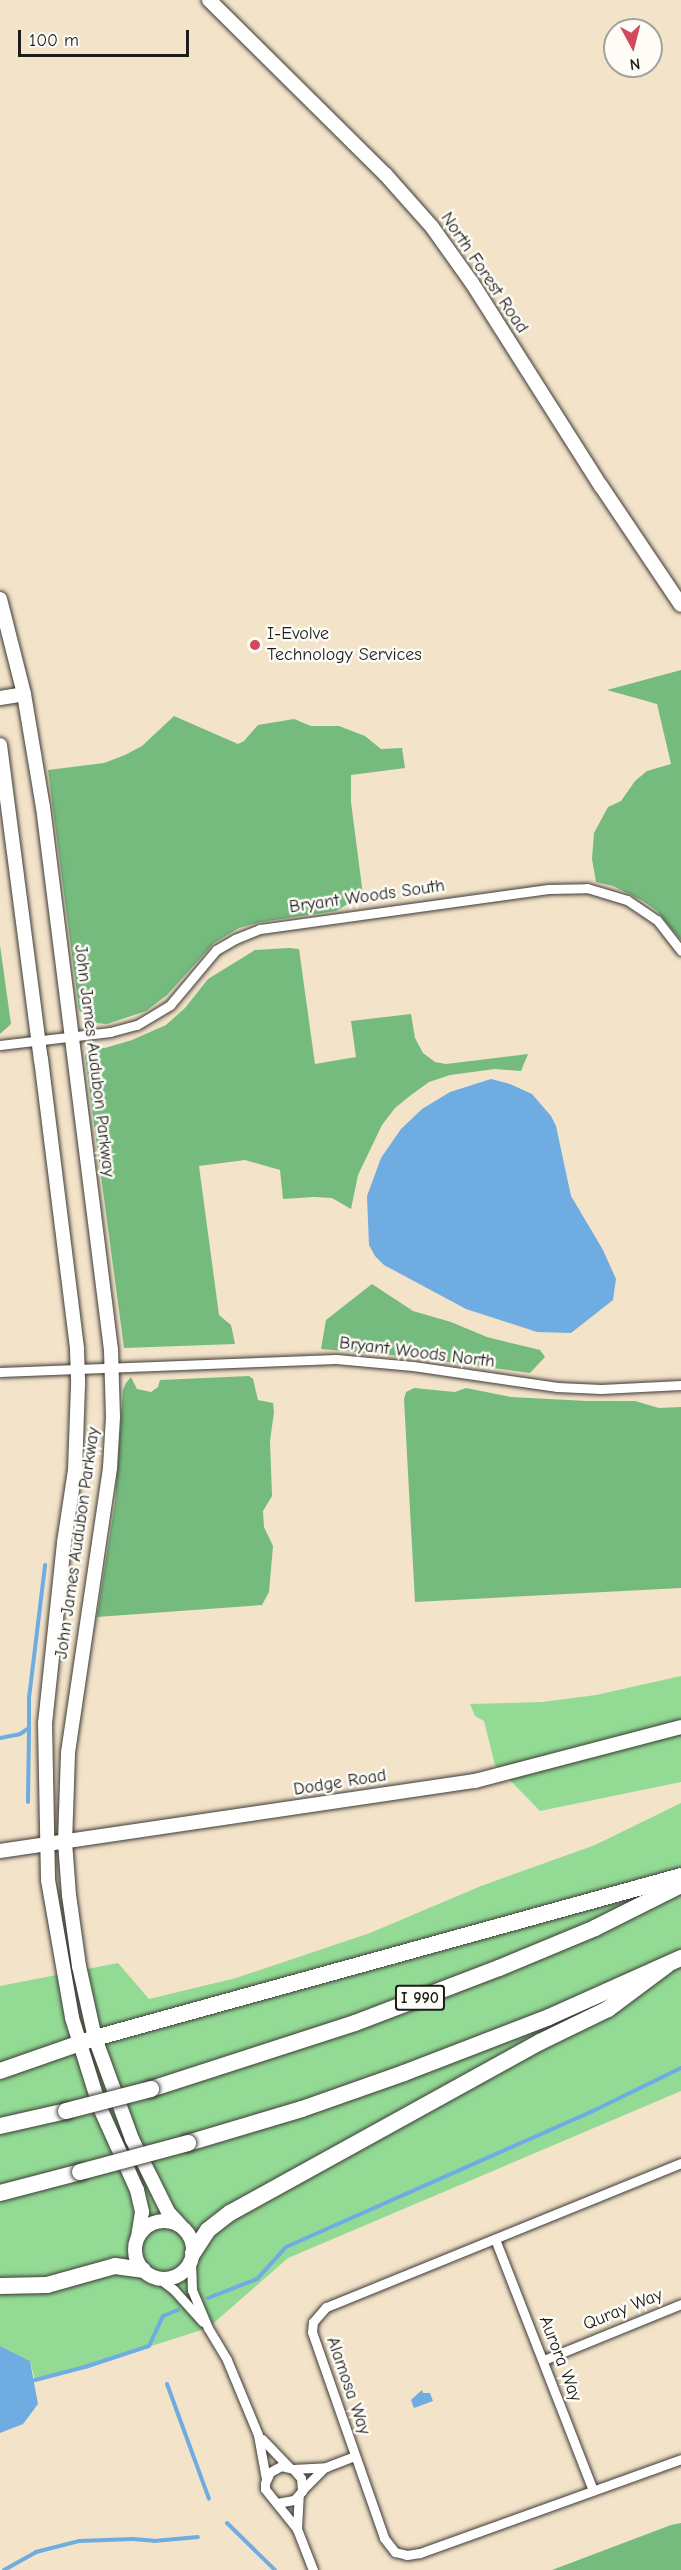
<!DOCTYPE html>
<html>
<head>
<meta charset="utf-8">
<style>
  body { margin:0 }
  #map { position:relative; width:681px; height:2570px; overflow:hidden; background:#f3e3c9; font-family:"Comic Neue",sans-serif }
  div>[style] { position:absolute }
  .green>* { inset:0; background:#93db95 }
  .forest>* { inset:0; background:#76bb7e }
  .water>* { inset:0; background:#6eace1 }
  .stream>* { height:4px; margin:-2px; padding:0 2px; transform-origin:2px; border-radius:2px; background:#6eace1 }
  .roads { filter:drop-shadow(0 0 2px #3c3a36) drop-shadow(0 0 2px #3c3a36) }
  .street>* { height:9px; margin:-4.5px; padding:0 4.5px; transform-origin:4.5px; border-radius:4.5px; background:#fff }
  .secondary>* { height:14px; margin:-7px; padding:0 7px; transform-origin:7px; border-radius:7px; background:#fff }
  .secondary>.ring { margin:-7px; padding:0; box-sizing:content-box; background:none; border:14px solid #fff; border-radius:50% }
  .highway>* { height:16px; margin:-8px; padding:0 8px; transform-origin:8px; border-radius:8px; background:#fff }
  .bridges { filter:drop-shadow(0 0 2px #3c3a36) drop-shadow(0 0 2px #3c3a36) }
  .highway-bridge>* { height:16px; margin:-8px; padding:0 8px; transform-origin:8px; border-radius:8px; background:#fff }
  .dots>* { width:16px; height:16px; translate:-50% -50%; box-sizing:border-box; border:3px solid #fdfcf7; border-radius:50% }
  span { translate:-50% -50%; white-space:nowrap; text-align:center; line-height:1.15; -webkit-text-stroke:5px #fdfcf7; paint-order:stroke }
  .shield-label span { padding:2px 4px; background:#fdfcf7; border:2px solid; border-radius:4px; -webkit-text-stroke-width:0 }
  .shield-label { font-size:16px; color:#1c1c1c; font-weight:700 }
  .street-label { font-size:18px; color:#1c1c1c }
  .poi-label { font-size:18px; color:#1c1c1c }
  .left { translate:0 -50%; text-align:left }
  .north { position:absolute; left:603px; top:18px; width:60px; height:60px; box-sizing:border-box; background:#fdfcf7; border:2px solid #a3a29f; border-radius:50%; rotate:173deg; font-size:16px; font-weight:700; line-height:24px; text-align:center; color:#1c1c1c }
  .north::after { content:''; display:block; margin:auto; width:21px; height:27px; background:#d1495b; clip-path:polygon(50% 0,100% 100%,50% 72%,0 100%) }
  .scale { position:absolute; left:18px; top:30px; width:171px; height:27px; box-sizing:border-box; border:3px solid #1c1c1c; border-top:0; padding-left:8px; font-size:18px; line-height:21px; white-space:nowrap; color:#1c1c1c; -webkit-text-stroke:4px #fdfcf7; paint-order:stroke }
</style>
</head>
<body>
<div id="map">
  <div class="green">
    <div style="clip-path:polygon(681px 1676px,681px 1782px,540px 1811px,495px 1765px,484px 1721px,475px 1716px,470px 1704px,542px 1702px,596px 1695px)"></div>
    <div style="clip-path:polygon(681px 1803px,681px 2091px,288px 2258px,208px 2328px,85px 2367px,35px 2380px,30px 2361px,0 2346px,0 1986px,118px 1963px,149px 1999px,236px 1978px,370px 1933px,481px 1886px,595px 1845px)"></div>
  </div>
  <div class="forest">
    <div style="clip-path:polygon(681px 670px,681px 940px,657px 911px,643px 901px,613px 886px,596px 882px,592px 859px,594px 833px,608px 807px,621px 801px,635px 781px,647px 771px,671px 764px,657px 704px,607px 690px)"></div>
    <div style="clip-path:polygon(174px 716px,238px 744px,244px 741px,258px 725px,294px 719px,311px 726px,339px 726px,365px 736px,381px 749px,402px 748px,405px 768px,351px 775px,351px 802px,363px 895px,336px 911px,261px 922px,239px 928px,214px 943px,167px 995px,146px 1011px,107px 1024px,86px 1022px,79px 1009px,48px 770px,104px 763px,125px 755px,142px 746px)"></div>
    <div style="clip-path:polygon(0 945px,11px 1024px,0 1034px)"></div>
    <div style="clip-path:polygon(289px 948px,299px 949px,315px 1064px,356px 1057px,351px 1021px,411px 1014px,415px 1038px,423px 1053px,435px 1062px,446px 1064px,528px 1054px,521px 1071px,495px 1069px,450px 1075px,429px 1082px,411px 1095px,395px 1108px,382px 1125px,358px 1175px,351px 1209px,332px 1198px,314px 1197px,283px 1199px,280px 1170px,245px 1160px,199px 1166px,219px 1315px,231px 1325px,235px 1344px,124px 1348px,85px 1056px,92px 1046px,105px 1048px,132px 1040px,166px 1025px,185px 1008px,208px 979px,255px 950px)"></div>
    <div style="clip-path:polygon(372px 1284px,413px 1311px,451px 1322px,487px 1337px,540px 1350px,545px 1357px,530px 1373px,402px 1356px,321px 1349px,326px 1320px)"></div>
    <div style="clip-path:polygon(249px 1376px,253px 1379px,258px 1400px,273px 1403px,274px 1412px,270px 1441px,272px 1496px,263px 1511px,264px 1527px,273px 1546px,269px 1592px,262px 1605px,97px 1617px,115px 1502px,123px 1390px,126px 1383px,131px 1377px,137px 1389px,151px 1392px,158px 1387px,160px 1380px)"></div>
    <div style="clip-path:polygon(414px 1388px,455px 1392px,466px 1388px,511px 1397px,587px 1401px,635px 1401px,659px 1408px,681px 1407px,681px 1588px,415px 1602px,404px 1399px,406px 1392px)"></div>
    <div style="clip-path:polygon(681px 2523px,681px 2570px,552px 2570px,671px 2525px)"></div>
  </div>
  <div class="water">
    <div style="clip-path:polygon(491px 1079px,510px 1084px,532px 1094px,551px 1116px,556px 1126px,571px 1196px,603px 1250px,616px 1279px,613px 1300px,571px 1333px,537px 1332px,466px 1309px,384px 1265px,375px 1256px,369px 1245px,367px 1196px,381px 1158px,401px 1129px,422px 1109px,450px 1092px)"></div>
    <div style="clip-path:polygon(0 2346px,30px 2361px,38px 2404px,23px 2424px,0 2433px)"></div>
    <div style="clip-path:polygon(422px 2390px,423px 2393px,430px 2393px,433px 2401px,414px 2408px,411px 2400px)"></div>
  </div>
  <div class="stream">
    <div style="left:0;top:1738px;width:20px;rotate:-11deg"></div>
    <div style="left:20px;top:1734px;width:11px;rotate:-34deg"></div>
    <div style="left:29px;top:1728px;width:30px;rotate:-90deg"></div>
    <div style="left:29px;top:1698px;width:134px;rotate:-83.1deg"></div>
    <div style="left:28px;top:1802px;width:74px;rotate:-89.2deg"></div>
    <div style="left:208px;top:2298px;width:53px;rotate:-21.2deg"></div>
    <div style="left:257px;top:2279px;width:43px;rotate:-47.8deg"></div>
    <div style="left:286px;top:2247px;width:338px;rotate:-23.9deg"></div>
    <div style="left:595px;top:2110px;width:96px;rotate:-26deg"></div>
    <div style="left:35px;top:2380px;width:52px;rotate:-14.6deg"></div>
    <div style="left:85px;top:2367px;width:67px;rotate:-18.2deg"></div>
    <div style="left:149px;top:2346px;width:33px;rotate:-65deg"></div>
    <div style="left:163px;top:2316px;width:16px;rotate:-22deg"></div>
    <div style="left:167px;top:2384px;width:122px;rotate:69.9deg"></div>
    <div style="left:227px;top:2523px;width:67px;rotate:44.4deg"></div>
    <div style="left:4px;top:2570px;width:37px;rotate:-29deg"></div>
    <div style="left:36px;top:2552px;width:44px;rotate:-14.3deg"></div>
    <div style="left:79px;top:2541px;width:54px;rotate:-2.1deg"></div>
    <div style="left:133px;top:2539px;width:21px;rotate:5deg"></div>
    <div style="left:154px;top:2541px;width:44px;rotate:-5.2deg"></div>
  </div>
  <div class="roads">
    <div class="street">
      <div style="left:0;top:1045px;width:111px;rotate:-6.7deg"></div>
      <div style="left:110px;top:1032px;width:28px;rotate:-15deg"></div>
      <div style="left:137px;top:1025px;width:39px;rotate:-31deg"></div>
      <div style="left:170px;top:1005px;width:72px;rotate:-50.1deg"></div>
      <div style="left:216px;top:950px;width:22px;rotate:-30deg"></div>
      <div style="left:235px;top:939px;width:27px;rotate:-22deg"></div>
      <div style="left:260px;top:929px;width:291px;rotate:-7.9deg"></div>
      <div style="left:548px;top:889px;width:39px;rotate:-1deg"></div>
      <div style="left:587px;top:888px;width:42px;rotate:16.7deg"></div>
      <div style="left:627px;top:900px;width:36px;rotate:34deg"></div>
      <div style="left:657px;top:920px;width:39px;rotate:52deg"></div>
      <div style="left:0;top:1372px;width:336px;rotate:-2.2deg"></div>
      <div style="left:336px;top:1359px;width:77px;rotate:5.2deg"></div>
      <div style="left:413px;top:1366px;width:146px;rotate:8.3deg"></div>
      <div style="left:557px;top:1387px;width:44px;rotate:2.6deg"></div>
      <div style="left:601px;top:1389px;width:80px;rotate:-2.9deg"></div>
      <div style="left:681px;top:2163px;width:383px;rotate:157.9deg"></div>
      <div style="left:326px;top:2307px;width:20px;rotate:131deg"></div>
      <div style="left:313px;top:2322px;width:10px;rotate:96deg"></div>
      <div style="left:312px;top:2332px;width:218px;rotate:70.7deg"></div>
      <div style="left:384px;top:2538px;width:18px;rotate:52deg"></div>
      <div style="left:395px;top:2552px;width:12px;rotate:14deg"></div>
      <div style="left:407px;top:2555px;width:13px;rotate:-9deg"></div>
      <div style="left:420px;top:2553px;width:277px;rotate:-19.8deg"></div>
      <div style="left:495px;top:2239px;width:270px;rotate:68.7deg"></div>
      <div style="left:191px;top:2261px;width:29px;rotate:88deg"></div>
      <div style="left:192px;top:2290px;width:41px;rotate:67.2deg"></div>
      <div style="left:208px;top:2328px;width:37px;rotate:59deg"></div>
      <div style="left:227px;top:2360px;width:81px;rotate:67.5deg"></div>
      <div style="left:258px;top:2435px;width:45px;rotate:79.7deg"></div>
      <div style="left:157px;top:2277px;width:21px;rotate:37deg"></div>
      <div style="left:174px;top:2290px;width:43px;rotate:47.8deg"></div>
      <div style="left:544px;top:2360px;width:148px;rotate:-22.2deg"></div>
      <div style="left:262px;top:2439px;width:39px;rotate:46deg"></div>
      <div style="left:293px;top:2469px;width:33px;rotate:-3deg"></div>
      <div style="left:326px;top:2467px;width:31px;rotate:-21deg"></div>
      <div style="left:302px;top:2490px;width:31px;rotate:-45deg"></div>
      <div style="left:277px;top:2503px;width:17px;rotate:-10deg"></div>
      <div style="left:294px;top:2500px;width:12px;rotate:-48deg"></div>
      <div style="left:302px;top:2491px;width:13px;rotate:-94deg"></div>
      <div style="left:301px;top:2478px;width:12px;rotate:-132deg"></div>
      <div style="left:293px;top:2469px;width:12px;rotate:-166deg"></div>
      <div style="left:281px;top:2466px;width:13px;rotate:151deg"></div>
      <div style="left:270px;top:2472px;width:12px;rotate:114deg"></div>
      <div style="left:265px;top:2483px;width:6px;rotate:90deg"></div>
      <div style="left:265px;top:2489px;width:51px;rotate:51.3deg"></div>
      <div style="left:297px;top:2529px;width:44px;rotate:68.7deg"></div>
      <div style="left:297px;top:2529px;width:33px;rotate:-87deg"></div>
    </div>
    <div class="secondary">
      <div style="left:209px;top:0;width:247px;rotate:44.7deg"></div>
      <div style="left:385px;top:174px;width:71px;rotate:48.4deg"></div>
      <div style="left:432px;top:227px;width:69px;rotate:54.5deg"></div>
      <div style="left:472px;top:283px;width:241px;rotate:57.6deg"></div>
      <div style="left:601px;top:486px;width:143px;rotate:56.1deg"></div>
      <div style="left:0;top:599px;width:98px;rotate:75.8deg"></div>
      <div style="left:24px;top:694px;width:115px;rotate:80.5deg"></div>
      <div style="left:43px;top:807px;width:547px;rotate:82.86deg"></div>
      <div style="left:111px;top:1350px;width:67px;rotate:88.3deg"></div>
      <div style="left:113px;top:1417px;width:51px;rotate:93.4deg"></div>
      <div style="left:110px;top:1468px;width:288px;rotate:98.4deg"></div>
      <div style="left:68px;top:1753px;width:89px;rotate:91.9deg"></div>
      <div style="left:65px;top:1842px;width:53px;rotate:85.7deg"></div>
      <div style="left:69px;top:1895px;width:72px;rotate:82deg"></div>
      <div style="left:79px;top:1966px;width:74px;rotate:77.5deg"></div>
      <div style="left:95px;top:2038px;width:108px;rotate:69.9deg"></div>
      <div style="left:132px;top:2139px;width:81px;rotate:63.7deg"></div>
      <div style="left:168px;top:2212px;width:18px;rotate:47deg"></div>
      <div style="left:0;top:698px;width:24px;rotate:-9deg"></div>
      <div style="left:0;top:745px;width:317px;rotate:82.6deg"></div>
      <div style="left:41px;top:1059px;width:293px;rotate:82.9deg"></div>
      <div style="left:77px;top:1350px;width:35px;rotate:88deg"></div>
      <div style="left:78px;top:1385px;width:85px;rotate:92deg"></div>
      <div style="left:75px;top:1470px;width:74px;rotate:98.6deg"></div>
      <div style="left:64px;top:1543px;width:181px;rotate:96deg"></div>
      <div style="left:45px;top:1723px;width:157px;rotate:88.9deg"></div>
      <div style="left:48px;top:1880px;width:140px;rotate:80.1deg"></div>
      <div style="left:72px;top:2018px;width:94px;rotate:72.7deg"></div>
      <div style="left:100px;top:2108px;width:90px;rotate:65.7deg"></div>
      <div style="left:137px;top:2190px;width:23px;rotate:77deg"></div>
      <div style="left:142px;top:2212px;width:24px;rotate:99deg"></div>
      <div style="left:0;top:1851px;width:480px;rotate:-8.4deg"></div>
      <div style="left:475px;top:1781px;width:213px;rotate:-14.7deg"></div>
      <div class="ring" style="left:135px;top:2221px;width:44px;height:44px"></div>
    </div>
    <div class="highway">
      <div style="left:0;top:2071px;width:101px;rotate:-19.2deg"></div>
      <div style="left:95px;top:2038px;width:608px;rotate:-15.45deg"></div>
      <div style="left:151px;top:2089px;width:214px;rotate:-17.9deg"></div>
      <div style="left:355px;top:2023px;width:154px;rotate:-20.9deg"></div>
      <div style="left:499px;top:1968px;width:104px;rotate:-22.6deg"></div>
      <div style="left:595px;top:1928px;width:96px;rotate:-26.6deg"></div>
      <div style="left:0;top:2126px;width:68px;rotate:-12.8deg"></div>
      <div style="left:188px;top:2143px;width:119px;rotate:-16.6deg"></div>
      <div style="left:302px;top:2109px;width:108px;rotate:-19.4deg"></div>
      <div style="left:404px;top:2073px;width:155px;rotate:-21.1deg"></div>
      <div style="left:549px;top:2017px;width:145px;rotate:-24.1deg"></div>
      <div style="left:0;top:2193px;width:83px;rotate:-14.7deg"></div>
      <div style="left:193px;top:2253px;width:27px;rotate:-57deg"></div>
      <div style="left:208px;top:2230px;width:28px;rotate:-38deg"></div>
      <div style="left:230px;top:2213px;width:354px;rotate:-28.9deg"></div>
      <div style="left:540px;top:2042px;width:76px;rotate:-25.9deg"></div>
      <div style="left:608px;top:2009px;width:74px;rotate:-36.7deg"></div>
      <div style="left:0;top:2286px;width:47px;rotate:-1.2deg"></div>
      <div style="left:47px;top:2285px;width:71px;rotate:-15.6deg"></div>
      <div style="left:115px;top:2266px;width:28px;rotate:8deg"></div>
    </div>
  </div>
  <div class="bridges">
    <div class="highway-bridge">
      <div style="left:66px;top:2111px;width:88px;rotate:-14.5deg"></div>
      <div style="left:80px;top:2172px;width:112px;rotate:-15deg"></div>
    </div>
  </div>
  <div class="dots">
    <div style="left:255px;top:645px;background:#d1495b"></div>
  </div>
  <div class="shield-label">
    <span style="left:420px;top:1998px">I 990</span>
  </div>
  <div class="street-label">
    <span style="left:484px;top:273px;rotate:56deg">North Forest Road</span>
    <span style="left:367px;top:897px;rotate:-8deg">Bryant Woods South</span>
    <span style="left:94px;top:1061px;rotate:83deg">John James Audubon Parkway</span>
    <span style="left:417px;top:1353px;rotate:7deg">Bryant Woods North</span>
    <span style="left:78px;top:1543px;rotate:-82deg">John James Audubon Parkway</span>
    <span style="left:340px;top:1783px;rotate:-9deg">Dodge Road</span>
    <span style="left:623px;top:2310px;rotate:-22deg">Quray Way</span>
    <span style="left:560px;top:2359px;rotate:69deg">Aurora Way</span>
    <span style="left:348px;top:2386px;rotate:71deg">Alamosa Way</span>
  </div>
  <div class="poi-label">
    <span class="left" style="left:267px;top:645px">I-Evolve<br>Technology Services</span>
  </div>
  <div class="north">N</div>
  <div class="scale">100 m</div>
</div>
</body>
</html>
